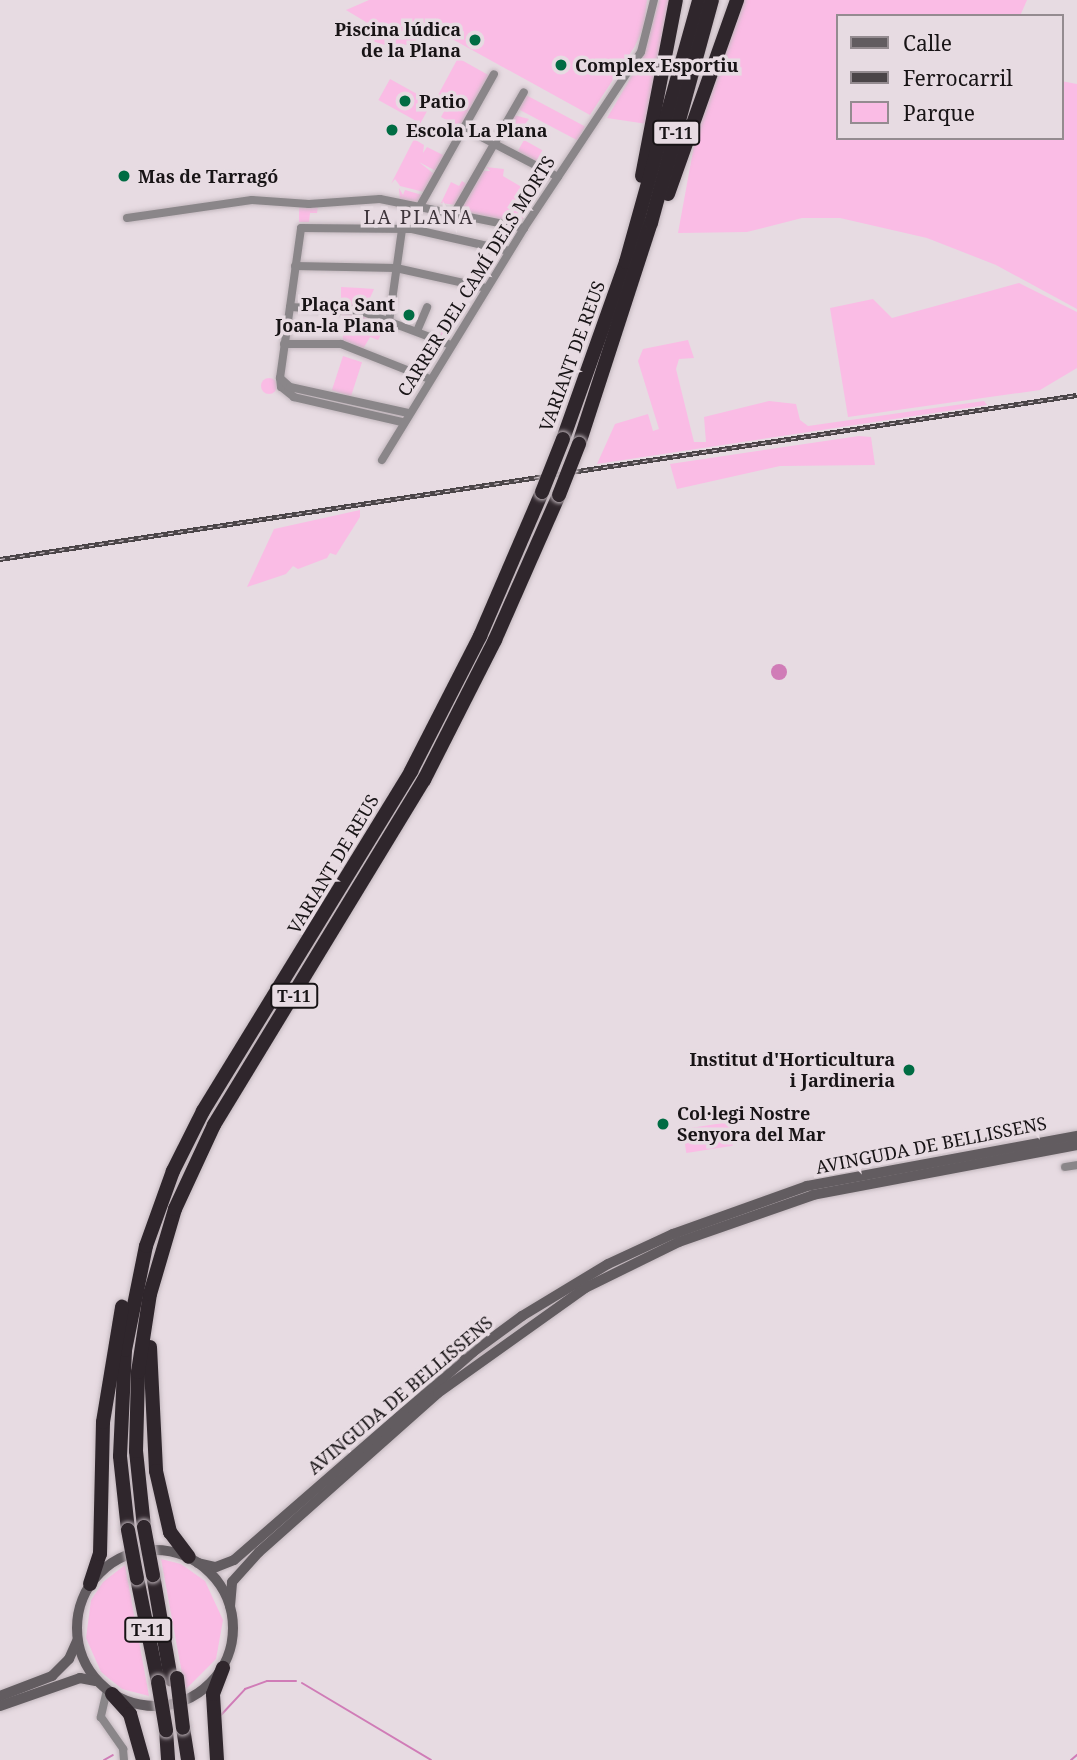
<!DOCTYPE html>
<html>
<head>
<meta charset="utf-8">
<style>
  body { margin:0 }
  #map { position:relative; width:1077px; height:1760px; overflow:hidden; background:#e7dbe2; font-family:"Noto Serif",serif }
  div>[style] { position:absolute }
  .green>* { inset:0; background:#fabce5; transform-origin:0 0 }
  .round { border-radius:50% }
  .water>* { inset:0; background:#d07cb7 }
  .stream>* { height:2px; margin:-1px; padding:0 1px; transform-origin:1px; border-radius:1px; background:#d07cb7 }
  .roads { filter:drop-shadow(0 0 2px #c2b7bd) drop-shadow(0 0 2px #c2b7bd) }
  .street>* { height:8px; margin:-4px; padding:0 4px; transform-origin:4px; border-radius:4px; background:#8a8689 }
  .secondary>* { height:10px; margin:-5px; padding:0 5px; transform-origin:5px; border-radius:5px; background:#625c60 }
  .secondary>.ring { margin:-5px; padding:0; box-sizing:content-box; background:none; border:10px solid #625c60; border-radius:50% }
  .highway>* { height:14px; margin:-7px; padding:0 7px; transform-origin:7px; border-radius:7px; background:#2f262c }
  .rail>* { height:4.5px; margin-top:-2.25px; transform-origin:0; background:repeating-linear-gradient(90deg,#e7dbe2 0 5px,#4b4548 0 10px); box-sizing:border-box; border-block:2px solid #4b4548 }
  .bridges { filter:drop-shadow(0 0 2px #c2b7bd) drop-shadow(0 0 2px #c2b7bd) }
  .highway-bridge>* { height:14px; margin:-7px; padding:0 7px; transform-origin:7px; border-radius:7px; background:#2f262c }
  .dots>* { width:19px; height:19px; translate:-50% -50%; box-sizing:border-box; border:4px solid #e7dbe2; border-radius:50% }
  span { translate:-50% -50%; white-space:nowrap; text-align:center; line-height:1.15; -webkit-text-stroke:7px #e7dbe2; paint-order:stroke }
  .shield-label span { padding:2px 5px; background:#e7dbe2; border:2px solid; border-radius:5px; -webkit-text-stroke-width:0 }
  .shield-label { font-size:16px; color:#181416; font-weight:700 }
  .poi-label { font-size:18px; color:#181416; font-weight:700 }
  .right { translate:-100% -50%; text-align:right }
  .left { translate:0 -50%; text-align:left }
  .street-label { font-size:18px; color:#181416 }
  .neighbourhood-label { font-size:19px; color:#3d343a; letter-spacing:2px }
  .legend { position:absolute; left:836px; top:14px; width:228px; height:126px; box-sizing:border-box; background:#e7dbe2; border:2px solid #948b90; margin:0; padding:9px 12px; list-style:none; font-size:21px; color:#181416 }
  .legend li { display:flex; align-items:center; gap:14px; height:35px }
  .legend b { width:35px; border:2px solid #948b90 }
</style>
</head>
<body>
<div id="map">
  <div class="green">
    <div style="clip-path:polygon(369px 0,647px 0,644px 26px,635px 46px,590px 115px,425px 24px,412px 47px,403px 44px,400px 50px,360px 37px,366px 22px,346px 10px)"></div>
    <div style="clip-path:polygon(659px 0,672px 0,647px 124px,607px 118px,645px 53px)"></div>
    <div style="clip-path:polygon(744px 0,1027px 0,1020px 16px,837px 16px,837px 138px,1061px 138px,1061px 81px,1077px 84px,1077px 309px,996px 265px,927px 238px,840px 218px,802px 218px,747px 232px,678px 233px,695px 140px)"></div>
    <div style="clip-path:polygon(458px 58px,490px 76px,460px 128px,441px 117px,448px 104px,437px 97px)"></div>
    <div style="left:390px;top:79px;width:48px;height:24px;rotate:29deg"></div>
    <div style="left:526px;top:95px;width:67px;height:16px;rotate:28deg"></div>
    <div style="clip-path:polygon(514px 115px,529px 119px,519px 132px,508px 127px)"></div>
    <div style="clip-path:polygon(414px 139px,424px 145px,423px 153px,427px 147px,445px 156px,436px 171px,419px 162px,434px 174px,424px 192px,400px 186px,395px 179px,391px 184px)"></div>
    <div style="left:524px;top:140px;width:21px;height:13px;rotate:29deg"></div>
    <div style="clip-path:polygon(486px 167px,504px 169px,503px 176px,525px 189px,536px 169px,529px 191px,537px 196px,533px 202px,526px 198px,519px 210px,525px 214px,519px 225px,460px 211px,483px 171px,490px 171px)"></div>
    <div style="clip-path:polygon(462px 181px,468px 185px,456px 205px,441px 203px,451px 182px,459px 186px)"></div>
    <div style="clip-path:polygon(399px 188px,403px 195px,405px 190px,422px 195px,418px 203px,400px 201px)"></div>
    <div style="clip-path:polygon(299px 206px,318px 206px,317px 213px,310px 213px,309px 222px,299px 222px)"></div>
    <div style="clip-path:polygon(1019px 283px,1077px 312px,1077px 368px,1040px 390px,848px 417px,830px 308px,873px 299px,892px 318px)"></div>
    <div style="clip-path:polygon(341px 287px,360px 288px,374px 289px,366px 307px,341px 304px)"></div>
    <div style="clip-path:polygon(342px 314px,358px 314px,386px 326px,378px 340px,370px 337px,363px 349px,343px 342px)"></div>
    <div style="clip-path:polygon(448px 315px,457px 321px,448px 338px,440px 336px)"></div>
    <div style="clip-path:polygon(688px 340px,694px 358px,679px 359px,676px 369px,694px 442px,706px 442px,704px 417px,769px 401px,796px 404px,800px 420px,808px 426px,984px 401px,987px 405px,597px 464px,615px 424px,648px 414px,653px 431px,659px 429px,638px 361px,643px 349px)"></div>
    <div style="left:343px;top:356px;width:20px;height:36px;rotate:18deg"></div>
    <div class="round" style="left:261px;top:378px;width:16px;height:16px"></div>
    <div style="clip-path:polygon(859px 436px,871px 437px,875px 465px,780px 466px,677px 489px,670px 464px)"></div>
    <div style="clip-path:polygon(360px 510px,360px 517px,336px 555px,330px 553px,327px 558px,298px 569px,293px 566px,286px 574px,247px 587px,274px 529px)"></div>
    <div style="left:729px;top:1122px;width:24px;height:47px;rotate:81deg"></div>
    <div style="clip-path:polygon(161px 1559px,181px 1564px,205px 1581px,223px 1620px,216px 1659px,185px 1690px)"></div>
    <div style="clip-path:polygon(125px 1565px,149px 1696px,122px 1689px,101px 1672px,86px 1638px,91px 1600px,103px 1582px)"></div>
  </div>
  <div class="water">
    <div class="round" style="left:771px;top:664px;width:16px;height:16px"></div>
  </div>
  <div class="stream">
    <div style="left:302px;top:1683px;width:150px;rotate:30.8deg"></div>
    <div style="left:221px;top:1715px;width:35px;rotate:-47deg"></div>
    <div style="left:245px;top:1689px;width:23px;rotate:-20deg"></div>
    <div style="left:267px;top:1681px;width:29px"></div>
    <div style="left:104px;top:1760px;width:10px;rotate:-29deg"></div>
    <div style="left:1071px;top:1760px;width:8px;rotate:-40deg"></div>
  </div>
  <div class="roads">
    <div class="street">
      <div style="left:464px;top:128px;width:106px;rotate:27.5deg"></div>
      <div style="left:420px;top:206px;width:151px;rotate:-60.7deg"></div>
      <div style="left:455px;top:212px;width:138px;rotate:-60.1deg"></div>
      <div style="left:127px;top:218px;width:126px;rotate:-8.2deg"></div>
      <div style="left:252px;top:200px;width:57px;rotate:4deg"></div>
      <div style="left:309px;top:204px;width:71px;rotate:-4deg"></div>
      <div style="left:380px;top:199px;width:147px;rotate:11.4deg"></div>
      <div style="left:295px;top:266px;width:101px;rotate:1.1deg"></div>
      <div style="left:396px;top:268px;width:92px;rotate:12.5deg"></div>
      <div style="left:290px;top:307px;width:71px;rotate:3.2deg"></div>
      <div style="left:361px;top:311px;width:96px;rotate:20.7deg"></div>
      <div style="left:389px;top:322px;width:94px;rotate:-82deg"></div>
      <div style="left:417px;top:331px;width:26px;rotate:-67deg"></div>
      <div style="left:284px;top:344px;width:57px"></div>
      <div style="left:341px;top:344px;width:96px;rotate:21.5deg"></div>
      <div style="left:280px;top:378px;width:151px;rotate:-82deg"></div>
      <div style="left:301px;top:228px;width:111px;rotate:0.5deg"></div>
      <div style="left:412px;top:229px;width:100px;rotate:12.7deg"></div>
      <div style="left:402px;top:422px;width:111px;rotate:-167deg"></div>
      <div style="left:294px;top:397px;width:16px;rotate:-142deg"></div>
      <div style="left:281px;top:387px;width:9px;rotate:-96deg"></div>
      <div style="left:280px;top:378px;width:13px;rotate:42deg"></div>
      <div style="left:290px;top:387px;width:121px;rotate:12.4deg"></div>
      <div style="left:382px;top:460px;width:272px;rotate:-58.5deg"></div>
      <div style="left:524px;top:228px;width:211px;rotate:-56.4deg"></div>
      <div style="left:641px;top:52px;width:54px;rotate:-76deg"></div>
      <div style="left:1065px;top:1167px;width:12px;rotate:-9deg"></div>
      <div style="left:107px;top:1690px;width:28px;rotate:103deg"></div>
      <div style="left:101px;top:1717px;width:39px;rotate:55deg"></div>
      <div style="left:123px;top:1749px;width:11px;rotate:85deg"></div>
    </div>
    <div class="secondary">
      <div class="ring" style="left:77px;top:1550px;width:146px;height:146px"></div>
      <div style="left:198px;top:1563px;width:18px;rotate:13deg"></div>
      <div style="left:216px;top:1567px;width:19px;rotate:-21deg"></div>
      <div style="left:234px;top:1560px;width:317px;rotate:-41deg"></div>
      <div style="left:473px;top:1352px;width:61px;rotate:-36.3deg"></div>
      <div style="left:522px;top:1316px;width:100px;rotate:-31.2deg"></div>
      <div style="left:608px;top:1264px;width:72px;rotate:-24.8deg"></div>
      <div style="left:673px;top:1234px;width:142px;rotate:-19.7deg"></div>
      <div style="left:807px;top:1186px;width:275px;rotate:-10.5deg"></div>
      <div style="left:230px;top:1606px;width:24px;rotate:-85deg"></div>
      <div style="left:232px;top:1582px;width:40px;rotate:-48deg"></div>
      <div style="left:259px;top:1552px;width:239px;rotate:-41.6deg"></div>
      <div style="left:438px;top:1393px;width:181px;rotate:-35.5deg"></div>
      <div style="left:585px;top:1288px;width:105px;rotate:-26.1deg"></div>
      <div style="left:679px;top:1242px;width:142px;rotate:-19.3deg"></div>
      <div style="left:813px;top:1195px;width:269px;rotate:-10.7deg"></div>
      <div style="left:0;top:1696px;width:56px;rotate:-21deg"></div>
      <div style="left:52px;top:1676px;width:24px;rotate:-45deg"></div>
      <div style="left:69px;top:1659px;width:20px;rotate:-66deg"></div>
      <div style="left:0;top:1706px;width:85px;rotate:-19.3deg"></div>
      <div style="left:80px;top:1678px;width:16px;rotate:11deg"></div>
    </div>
    <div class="highway">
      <div style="left:642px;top:176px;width:179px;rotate:-79.1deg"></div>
      <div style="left:668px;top:194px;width:206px;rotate:-70.4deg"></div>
      <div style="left:563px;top:439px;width:188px;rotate:-70.4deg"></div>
      <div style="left:626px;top:262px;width:272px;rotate:-74.4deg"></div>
      <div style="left:579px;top:444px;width:232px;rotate:-72deg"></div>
      <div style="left:651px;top:223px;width:231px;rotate:-74.7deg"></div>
      <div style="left:150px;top:1347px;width:124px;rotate:87.2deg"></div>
      <div style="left:156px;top:1471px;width:63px;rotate:77.1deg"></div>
      <div style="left:170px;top:1532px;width:31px;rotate:53deg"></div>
      <div style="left:144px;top:1527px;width:76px;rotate:-96deg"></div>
      <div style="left:136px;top:1451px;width:79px;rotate:-88.5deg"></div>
      <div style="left:138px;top:1372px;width:79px;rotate:-81.3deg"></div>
      <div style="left:150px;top:1294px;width:89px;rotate:-73.6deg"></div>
      <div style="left:175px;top:1209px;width:93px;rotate:-65.1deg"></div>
      <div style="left:214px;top:1125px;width:404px;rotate:-58.7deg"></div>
      <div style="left:424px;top:780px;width:157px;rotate:-63.1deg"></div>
      <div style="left:495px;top:640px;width:158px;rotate:-66.2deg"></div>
      <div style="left:128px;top:1530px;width:74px;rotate:-96.2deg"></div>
      <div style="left:120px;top:1456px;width:106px;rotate:-87.3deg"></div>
      <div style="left:125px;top:1350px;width:106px;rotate:-78.6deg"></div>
      <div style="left:146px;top:1246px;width:80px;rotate:-70.2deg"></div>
      <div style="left:173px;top:1171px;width:67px;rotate:-63.4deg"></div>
      <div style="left:203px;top:1111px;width:399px;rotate:-58.5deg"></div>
      <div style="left:411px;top:771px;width:152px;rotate:-62.9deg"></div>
      <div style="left:480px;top:636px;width:157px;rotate:-66.7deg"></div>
      <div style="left:153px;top:1575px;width:106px;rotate:80.2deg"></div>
      <div style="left:137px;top:1578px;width:106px;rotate:78.6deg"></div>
      <div style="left:90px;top:1584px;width:32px;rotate:-72deg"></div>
      <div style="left:100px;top:1554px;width:132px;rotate:-88.7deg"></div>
      <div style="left:103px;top:1422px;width:117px;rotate:-80.6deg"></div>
      <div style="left:112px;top:1694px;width:27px;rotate:48deg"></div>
      <div style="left:130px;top:1714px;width:48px;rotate:74.2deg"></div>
      <div style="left:183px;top:1728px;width:32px;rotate:81deg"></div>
      <div style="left:166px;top:1730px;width:30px;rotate:86deg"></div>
      <div style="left:217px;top:1760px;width:66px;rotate:-93.5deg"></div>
      <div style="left:213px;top:1694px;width:28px;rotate:-69deg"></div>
    </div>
  </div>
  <div class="rail">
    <div style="left:0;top:559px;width:1089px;rotate:-8.66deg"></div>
  </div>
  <div class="bridges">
    <div class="highway-bridge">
      <div style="left:542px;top:492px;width:57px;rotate:-68.4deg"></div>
      <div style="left:559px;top:495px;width:55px;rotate:-68.6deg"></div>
      <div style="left:144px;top:1527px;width:49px;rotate:79.4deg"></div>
      <div style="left:128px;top:1530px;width:49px;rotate:79.4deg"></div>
      <div style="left:177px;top:1678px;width:50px;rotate:83.2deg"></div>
      <div style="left:158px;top:1682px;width:49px;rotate:80.5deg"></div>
    </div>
  </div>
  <div class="dots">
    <div style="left:475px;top:40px;background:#006c43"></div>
    <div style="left:561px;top:65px;background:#006c43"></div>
    <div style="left:405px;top:101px;background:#006c43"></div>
    <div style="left:392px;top:130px;background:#006c43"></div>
    <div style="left:124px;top:176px;background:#006c43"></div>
    <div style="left:409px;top:315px;background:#006c43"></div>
    <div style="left:909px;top:1070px;background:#006c43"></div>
    <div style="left:663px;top:1124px;background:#006c43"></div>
  </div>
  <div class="shield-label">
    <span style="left:676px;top:133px">T-11</span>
    <span style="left:294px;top:996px">T-11</span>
    <span style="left:148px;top:1630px">T-11</span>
  </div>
  <div class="poi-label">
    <span class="right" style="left:461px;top:40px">Piscina lúdica<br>de la Plana</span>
    <span class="left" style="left:575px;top:65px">Complex Esportiu</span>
    <span class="left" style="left:419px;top:101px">Patio</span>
    <span class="left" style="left:406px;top:130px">Escola La Plana</span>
    <span class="left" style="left:138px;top:176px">Mas de Tarragó</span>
    <span class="right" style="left:395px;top:315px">Plaça Sant<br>Joan-la Plana</span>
    <span class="right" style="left:895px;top:1070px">Institut d'Horticultura<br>i Jardineria</span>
    <span class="left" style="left:677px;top:1124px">Col·legi Nostre<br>Senyora del Mar</span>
  </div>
  <div class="street-label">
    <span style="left:476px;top:276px;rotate:-58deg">CARRER DEL CAMÍ DELS MORTS</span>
    <span style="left:572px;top:356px;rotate:-70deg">VARIANT DE REUS</span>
    <span style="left:333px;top:864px;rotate:-59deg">VARIANT DE REUS</span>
    <span style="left:931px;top:1145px;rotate:-11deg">AVINGUDA DE BELLISSENS</span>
    <span style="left:400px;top:1395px;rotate:-40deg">AVINGUDA DE BELLISSENS</span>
  </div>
  <div class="neighbourhood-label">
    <span style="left:419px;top:218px">LA PLANA</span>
  </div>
  <ul class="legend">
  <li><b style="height:9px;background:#625c60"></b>Calle</li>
  <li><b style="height:9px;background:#4b4548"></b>Ferrocarril</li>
  <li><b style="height:19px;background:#fabce5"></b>Parque</li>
  </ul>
</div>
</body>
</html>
